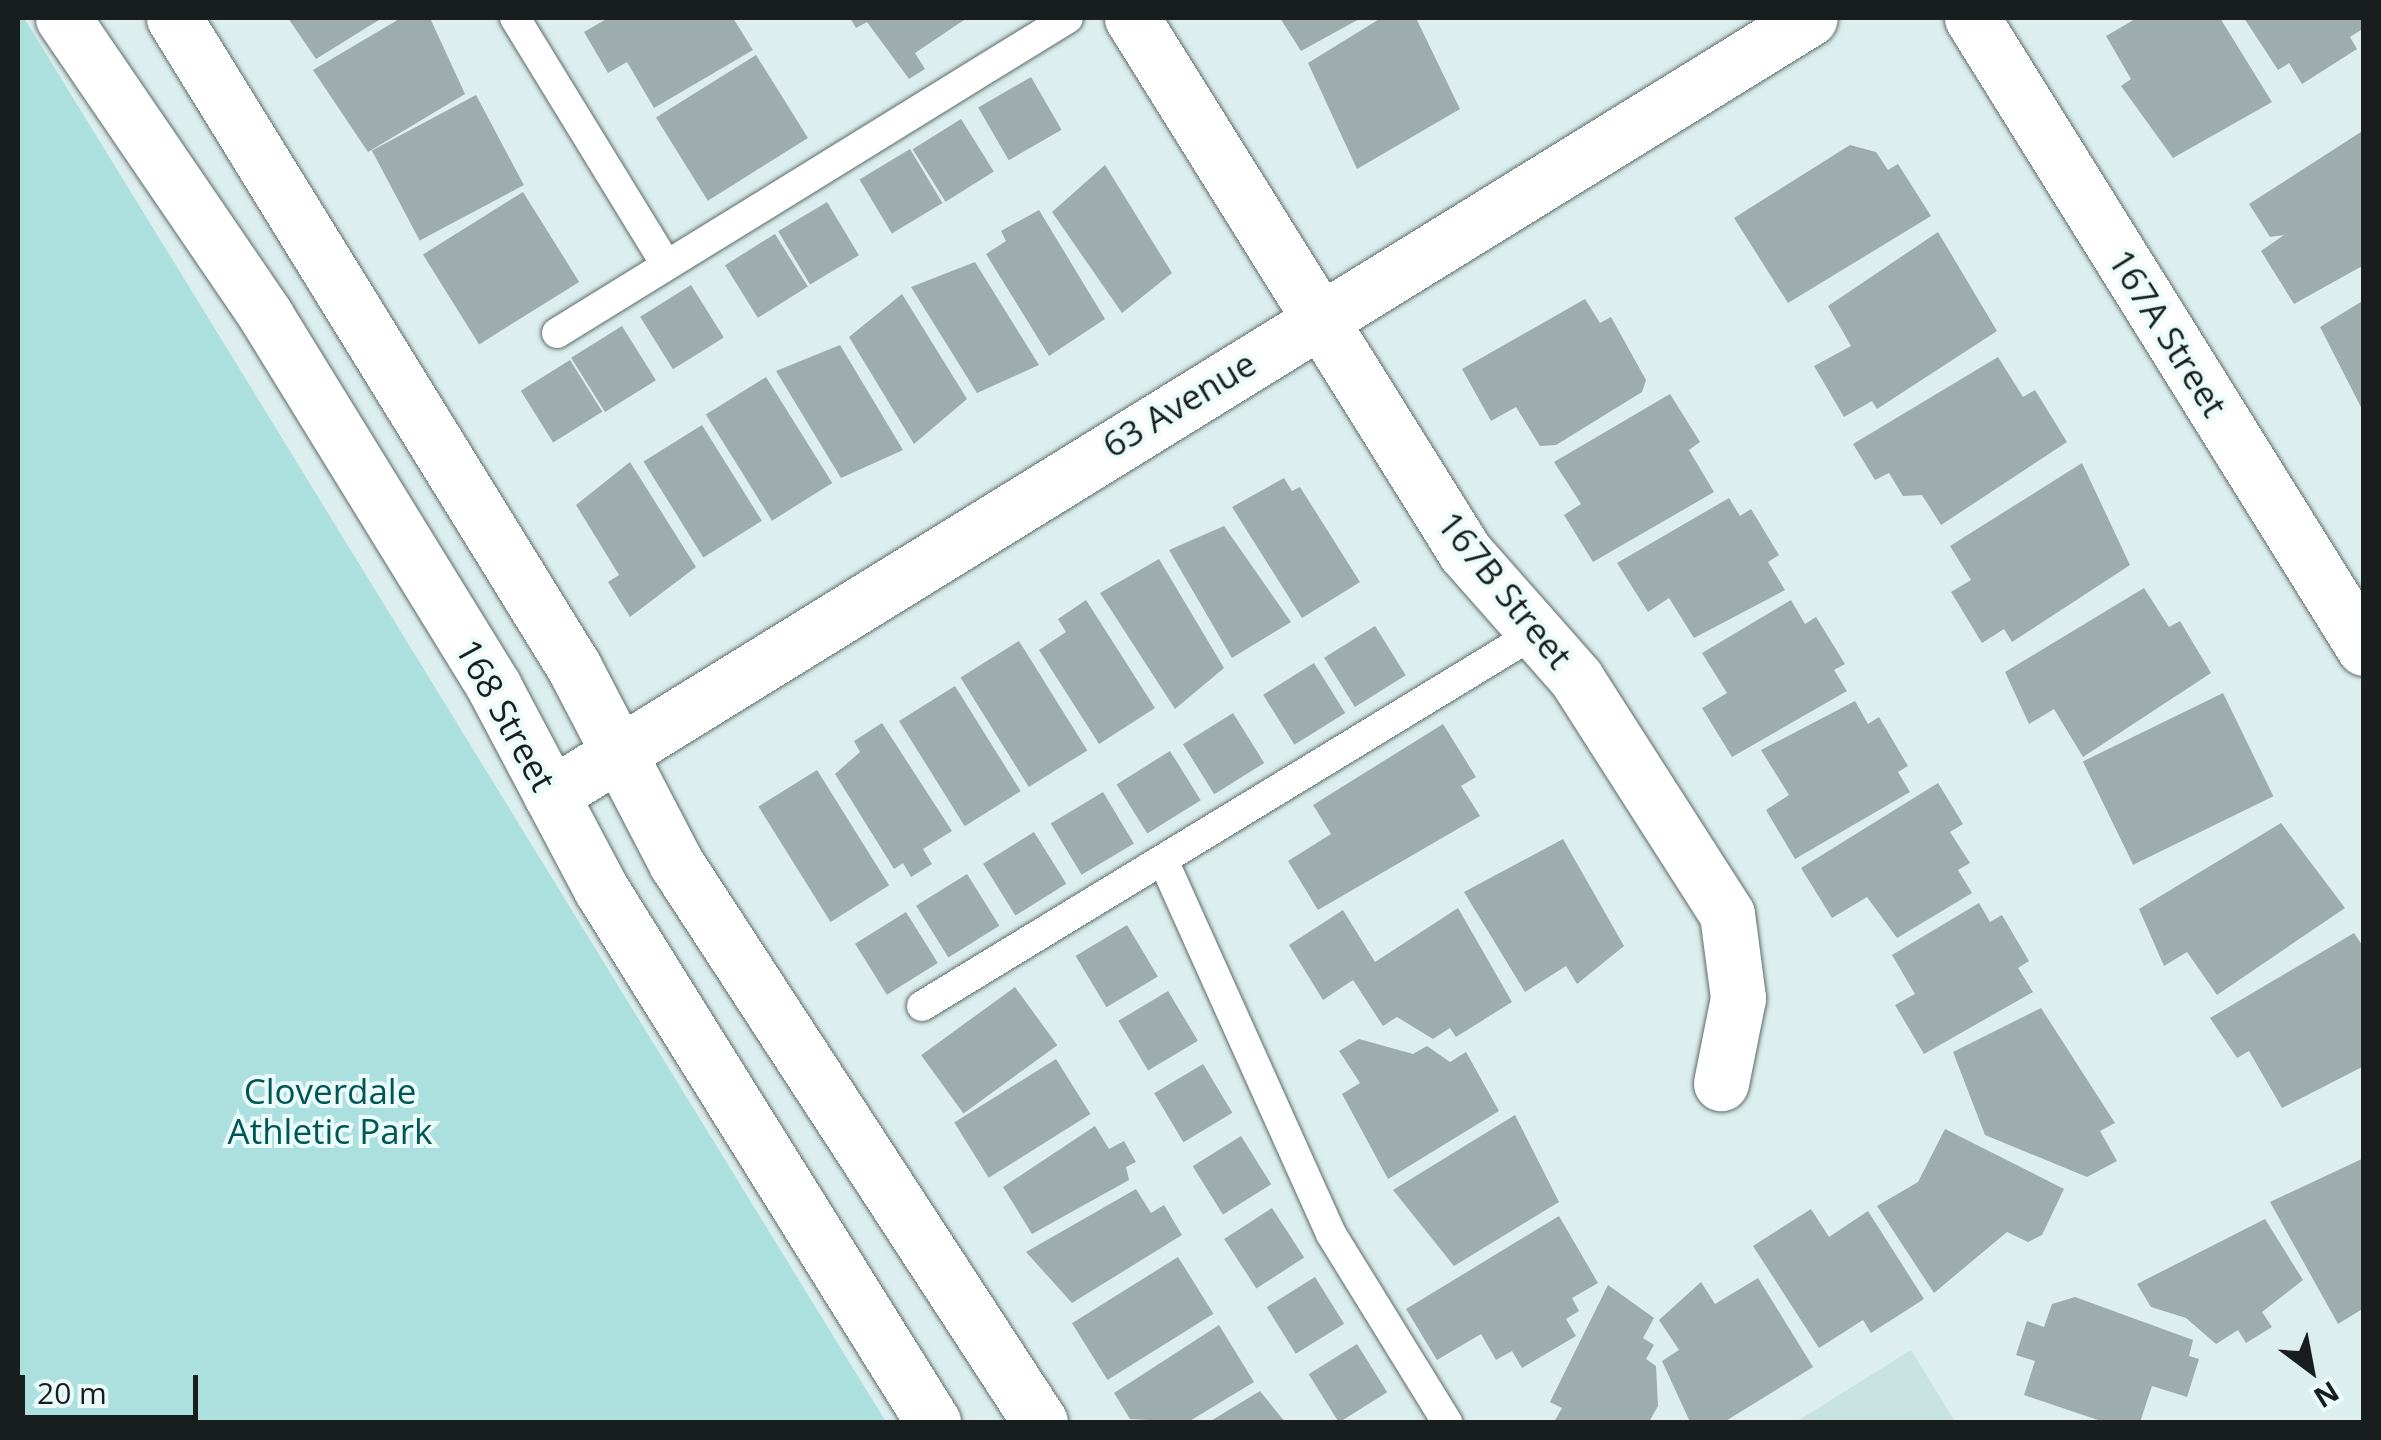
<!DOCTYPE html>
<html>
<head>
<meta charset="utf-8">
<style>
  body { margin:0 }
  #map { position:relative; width:2381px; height:1440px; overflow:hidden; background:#dceeed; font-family:"Open Sans",sans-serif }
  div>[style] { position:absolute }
  .built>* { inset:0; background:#c7e2e1 }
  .green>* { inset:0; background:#ace0de }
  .building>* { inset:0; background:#9dadad; transform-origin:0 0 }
  .roads { filter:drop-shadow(0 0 2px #5c6c6b) drop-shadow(0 0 2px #5c6c6b) }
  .lane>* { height:30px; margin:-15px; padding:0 15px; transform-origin:15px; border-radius:15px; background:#fff }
  .street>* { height:55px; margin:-27.5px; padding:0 27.5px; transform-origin:27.5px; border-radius:27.5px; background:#fff }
  .secondary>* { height:55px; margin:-27.5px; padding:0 27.5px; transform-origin:27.5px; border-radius:27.5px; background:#fff }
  span { translate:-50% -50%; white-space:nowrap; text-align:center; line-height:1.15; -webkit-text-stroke:8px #eafbfa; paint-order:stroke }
  .street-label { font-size:35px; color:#181e1e }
  .park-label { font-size:35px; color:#005655 }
  .frame { position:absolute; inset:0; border:20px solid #181e1e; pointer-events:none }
  .north { position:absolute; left:2261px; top:1320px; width:100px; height:100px; -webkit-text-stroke:8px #eafbfa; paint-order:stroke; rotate:148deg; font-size:28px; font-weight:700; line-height:40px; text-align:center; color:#181e1e }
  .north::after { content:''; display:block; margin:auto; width:35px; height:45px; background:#181e1e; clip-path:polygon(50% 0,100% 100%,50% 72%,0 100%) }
  .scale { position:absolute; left:20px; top:1375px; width:178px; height:45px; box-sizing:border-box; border:5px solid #181e1e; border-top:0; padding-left:12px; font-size:30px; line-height:35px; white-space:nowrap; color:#181e1e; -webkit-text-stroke:8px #eafbfa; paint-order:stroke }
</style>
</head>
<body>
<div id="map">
  <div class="built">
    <div style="clip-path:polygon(1911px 1350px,1955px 1422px,1796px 1422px)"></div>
  </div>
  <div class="green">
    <div style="clip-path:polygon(18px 18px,24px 18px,886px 1422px,18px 1422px)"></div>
  </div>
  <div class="building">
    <div style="clip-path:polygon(288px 18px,382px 18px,316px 59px)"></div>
    <div style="clip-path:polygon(401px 18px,430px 18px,465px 94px,368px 152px,313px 70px)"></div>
    <div style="clip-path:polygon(608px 18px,733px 18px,753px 50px,654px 108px,627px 62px,608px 73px,584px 32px)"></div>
    <div style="clip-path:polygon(850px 18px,967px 18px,915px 53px,925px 69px,909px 79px,867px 22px,856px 28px)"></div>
    <div style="clip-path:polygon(1280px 18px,1361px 18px,1301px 51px)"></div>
    <div style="clip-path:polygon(1381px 18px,1416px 18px,1460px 109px,1357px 169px,1308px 63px)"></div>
    <div style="clip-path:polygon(2137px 18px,2220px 18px,2272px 102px,2173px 158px,2121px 86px,2131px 79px,2106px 36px)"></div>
    <div style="clip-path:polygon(2244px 18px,2364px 18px,2364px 28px,2350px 37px,2357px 49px,2302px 84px,2289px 63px,2278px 70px)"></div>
    <div style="left:756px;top:55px;width:98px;height:118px;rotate:58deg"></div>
    <div style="left:1031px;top:77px;width:61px;height:61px;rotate:60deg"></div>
    <div style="left:476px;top:95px;width:102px;height:118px;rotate:62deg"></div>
    <div style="left:961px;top:119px;width:62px;height:57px;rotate:58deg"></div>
    <div style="clip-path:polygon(2364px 130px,2364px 265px,2294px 304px,2261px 251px,2284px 235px,2270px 237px,2249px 204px)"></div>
    <div style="clip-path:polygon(1850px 145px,1876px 152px,1888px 170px,1898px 164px,1931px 216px,1788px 303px,1734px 218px)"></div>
    <div style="left:910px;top:149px;width:63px;height:59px;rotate:59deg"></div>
    <div style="clip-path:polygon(1105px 165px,1172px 273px,1122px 313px,1052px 212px)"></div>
    <div style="left:523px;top:192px;width:106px;height:118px;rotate:58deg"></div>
    <div style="left:827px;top:202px;width:62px;height:57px;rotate:59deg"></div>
    <div style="clip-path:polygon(1039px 210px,1105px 319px,1049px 356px,986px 254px,1006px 241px,1001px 231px)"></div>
    <div style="clip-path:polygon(1938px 232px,1997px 331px,1877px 409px,1872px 401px,1844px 417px,1814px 366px,1851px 346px,1828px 306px)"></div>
    <div style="left:775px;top:234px;width:62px;height:59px;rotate:58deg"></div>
    <div style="clip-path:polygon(975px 262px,1039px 365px,977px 393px,911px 287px)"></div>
    <div style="left:691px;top:285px;width:62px;height:60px;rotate:58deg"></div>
    <div style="clip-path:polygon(902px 294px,967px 399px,914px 444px,849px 337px)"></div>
    <div style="clip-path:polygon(1585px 299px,1600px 323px,1611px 317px,1646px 380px,1642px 392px,1556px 445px,1540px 446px,1516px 407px,1491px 421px,1462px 369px)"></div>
    <div style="clip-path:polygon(2364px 300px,2364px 413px,2320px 327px)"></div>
    <div style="left:622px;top:326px;width:64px;height:60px;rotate:58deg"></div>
    <div style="clip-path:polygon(840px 345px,903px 450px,841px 478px,776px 371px)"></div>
    <div style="clip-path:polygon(1998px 357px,2023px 397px,2035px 390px,2067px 442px,1941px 525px,1922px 495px,1903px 496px,1889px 473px,1875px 480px,1853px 444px)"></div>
    <div style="left:570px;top:360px;width:61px;height:58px;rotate:58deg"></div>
    <div style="left:766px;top:377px;width:125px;height:71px;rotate:58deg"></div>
    <div style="clip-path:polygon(1670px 394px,1700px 442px,1689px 450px,1714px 492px,1593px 562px,1564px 515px,1581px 504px,1554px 462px)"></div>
    <div style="left:702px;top:425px;width:113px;height:69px;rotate:58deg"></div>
    <div style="clip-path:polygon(630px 462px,696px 567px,630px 617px,608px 582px,619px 575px,576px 505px)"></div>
    <div style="clip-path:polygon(2082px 463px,2130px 565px,2012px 642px,2004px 629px,1982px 643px,1951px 592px,1971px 580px,1950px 546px)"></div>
    <div style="clip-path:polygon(1284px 478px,1292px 491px,1300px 487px,1360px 582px,1302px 618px,1232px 507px)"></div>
    <div style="clip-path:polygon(1729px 498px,1740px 516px,1751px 509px,1779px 555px,1768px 562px,1785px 590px,1694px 638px,1669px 598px,1648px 612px,1617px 563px)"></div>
    <div style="clip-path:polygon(1224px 526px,1291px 622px,1232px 658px,1169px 550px)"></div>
    <div style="clip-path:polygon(1159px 559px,1224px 668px,1175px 709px,1100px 593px)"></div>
    <div style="clip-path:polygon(2144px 588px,2169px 627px,2180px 621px,2211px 673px,2083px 757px,2054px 709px,2029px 724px,2005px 672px)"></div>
    <div style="clip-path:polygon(1086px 600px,1155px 708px,1099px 744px,1039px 650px,1066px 632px,1058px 619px)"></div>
    <div style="clip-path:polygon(1791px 600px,1805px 624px,1816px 617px,1845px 664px,1834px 670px,1847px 691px,1732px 757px,1702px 708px,1727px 693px,1702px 653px)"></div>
    <div style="left:1375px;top:626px;width:58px;height:60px;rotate:58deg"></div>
    <div style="left:1019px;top:641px;width:129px;height:69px;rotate:58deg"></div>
    <div style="left:1314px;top:663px;width:59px;height:60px;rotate:58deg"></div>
    <div style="left:955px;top:686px;width:124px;height:66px;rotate:58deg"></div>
    <div style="left:2223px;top:693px;width:115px;height:156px;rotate:64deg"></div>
    <div style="clip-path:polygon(1855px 701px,1868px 724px,1879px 717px,1908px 766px,1898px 772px,1910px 792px,1795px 859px,1766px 810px,1789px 795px,1761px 750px)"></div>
    <div style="left:1233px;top:713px;width:59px;height:59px;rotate:58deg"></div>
    <div style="clip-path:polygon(882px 723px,952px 831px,923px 849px,932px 864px,911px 877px,903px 863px,894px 869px,835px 774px,860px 752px,854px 741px)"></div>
    <div style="clip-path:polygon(1443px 724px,1476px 777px,1461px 786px,1480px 816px,1318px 910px,1288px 861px,1331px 834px,1313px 805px)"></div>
    <div style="left:1170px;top:751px;width:58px;height:63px;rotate:58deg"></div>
    <div style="left:817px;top:770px;width:136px;height:69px;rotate:58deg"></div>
    <div style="clip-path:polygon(1938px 783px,1963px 824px,1950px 832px,1970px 863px,1958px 870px,1972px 893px,1897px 938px,1867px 897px,1832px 918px,1801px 868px)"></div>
    <div style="left:1103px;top:792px;width:60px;height:61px;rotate:59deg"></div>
    <div style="clip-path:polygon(2281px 823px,2345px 908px,2217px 995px,2187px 952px,2164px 966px,2139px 909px)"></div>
    <div style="left:1034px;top:832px;width:61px;height:60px;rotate:58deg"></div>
    <div style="clip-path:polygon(1563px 839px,1624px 946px,1577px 984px,1566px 966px,1525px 992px,1464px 892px)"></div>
    <div style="left:967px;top:874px;width:61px;height:60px;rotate:58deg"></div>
    <div style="clip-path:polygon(1979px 903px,1990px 922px,2002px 915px,2029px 961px,2018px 968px,2033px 992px,1924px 1054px,1895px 1005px,1915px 994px,1892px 955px)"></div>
    <div style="clip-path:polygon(1458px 908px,1512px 1002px,1456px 1037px,1450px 1028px,1433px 1039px,1397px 1017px,1383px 1026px,1353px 980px,1323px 1000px,1289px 945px,1343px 910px,1375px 962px)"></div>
    <div style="left:906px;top:912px;width:60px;height:60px;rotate:58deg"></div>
    <div style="left:1127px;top:925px;width:60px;height:60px;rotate:59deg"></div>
    <div style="clip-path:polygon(2354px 933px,2364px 948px,2364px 1066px,2282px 1108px,2249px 1051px,2237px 1058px,2210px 1018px)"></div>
    <div style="left:1015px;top:987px;width:72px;height:116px;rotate:54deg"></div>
    <div style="left:1168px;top:991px;width:58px;height:58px;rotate:59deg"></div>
    <div style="clip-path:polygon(2041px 1008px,2115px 1123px,2100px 1131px,2117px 1161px,2087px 1177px,1985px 1135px,1953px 1052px)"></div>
    <div style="clip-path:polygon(1359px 1039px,1413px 1054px,1427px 1046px,1450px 1062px,1466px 1052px,1499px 1111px,1388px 1179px,1342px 1094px,1360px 1083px,1339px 1051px)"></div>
    <div style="left:1056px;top:1059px;width:65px;height:120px;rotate:58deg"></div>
    <div style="left:1203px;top:1064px;width:57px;height:57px;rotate:59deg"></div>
    <div style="clip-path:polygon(1515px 1115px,1559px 1202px,1454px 1266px,1393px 1190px)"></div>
    <div style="clip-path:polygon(1095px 1126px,1109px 1149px,1124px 1141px,1136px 1162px,1126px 1167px,1129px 1180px,1032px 1234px,1003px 1187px)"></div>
    <div style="clip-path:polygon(1945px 1129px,2064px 1189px,2042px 1235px,2028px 1242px,2007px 1232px,1934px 1293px,1877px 1206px,1918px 1182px)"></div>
    <div style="left:1241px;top:1136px;width:57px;height:57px;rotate:58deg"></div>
    <div style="clip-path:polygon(2364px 1158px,2364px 1308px,2338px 1324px,2270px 1202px)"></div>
    <div style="clip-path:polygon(1136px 1189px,1151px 1213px,1164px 1205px,1182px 1235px,1072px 1303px,1026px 1252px)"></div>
    <div style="left:1272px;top:1208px;width:59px;height:57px;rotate:57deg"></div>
    <div style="clip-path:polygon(1811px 1209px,1829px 1237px,1868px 1211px,1924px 1299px,1871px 1333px,1863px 1320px,1819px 1348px,1753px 1246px)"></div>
    <div style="clip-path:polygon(1559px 1216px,1598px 1283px,1572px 1298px,1579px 1311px,1566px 1319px,1576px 1336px,1522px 1368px,1512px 1351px,1496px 1360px,1481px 1334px,1437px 1360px,1406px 1309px)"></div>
    <div style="clip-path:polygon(2265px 1219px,2303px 1280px,2262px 1312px,2272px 1327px,2246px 1343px,2238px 1330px,2216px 1344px,2186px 1318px,2151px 1307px,2137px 1284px)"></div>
    <div style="left:1178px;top:1257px;width:67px;height:125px;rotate:58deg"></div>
    <div style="left:1315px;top:1277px;width:55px;height:57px;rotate:58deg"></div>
    <div style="clip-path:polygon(1758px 1278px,1813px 1367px,1724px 1422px,1690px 1422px,1662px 1361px,1679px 1350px,1659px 1320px,1701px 1282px,1715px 1304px)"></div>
    <div style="clip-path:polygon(1608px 1285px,1654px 1318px,1643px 1338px,1654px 1345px,1646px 1359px,1656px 1366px,1658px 1406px,1649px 1422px,1554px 1422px,1562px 1408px,1550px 1402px)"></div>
    <div style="clip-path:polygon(2075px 1297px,2193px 1340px,2189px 1356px,2199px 1359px,2187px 1397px,2152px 1386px,2140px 1422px,2104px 1422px,2024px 1395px,2035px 1361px,2016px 1355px,2027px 1321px,2044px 1327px,2052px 1304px)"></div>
    <div style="clip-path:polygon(1219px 1325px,1254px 1382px,1188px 1422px,1130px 1419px,1114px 1393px)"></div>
    <div style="left:1357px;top:1344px;width:57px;height:57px;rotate:58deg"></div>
    <div style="clip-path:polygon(1260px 1391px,1285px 1422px,1209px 1422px)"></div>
  </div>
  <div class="roads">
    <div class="lane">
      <div style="left:515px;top:18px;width:287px;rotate:58.5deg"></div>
      <div style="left:557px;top:333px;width:600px;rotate:-31.65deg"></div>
      <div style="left:1163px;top:860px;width:410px;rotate:65.8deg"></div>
      <div style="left:1331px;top:1234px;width:221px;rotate:58.3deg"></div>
      <div style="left:922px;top:1006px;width:718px;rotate:-31.32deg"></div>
    </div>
    <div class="street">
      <div style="left:1132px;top:18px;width:629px;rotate:58.05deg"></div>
      <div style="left:1465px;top:552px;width:168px;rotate:48.6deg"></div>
      <div style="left:1576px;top:678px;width:280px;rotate:57.4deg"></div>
      <div style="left:1727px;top:914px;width:85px;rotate:82.5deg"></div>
      <div style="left:1738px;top:998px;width:87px;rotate:101.3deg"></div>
      <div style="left:1972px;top:18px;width:742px;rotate:58.11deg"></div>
    </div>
    <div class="secondary">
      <div style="left:63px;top:18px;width:361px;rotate:55.7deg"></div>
      <div style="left:266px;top:316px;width:435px;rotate:58.4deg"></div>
      <div style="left:494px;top:687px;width:229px;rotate:62.1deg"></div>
      <div style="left:601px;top:889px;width:628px;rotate:58.08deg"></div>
      <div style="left:174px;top:18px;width:762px;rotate:58.35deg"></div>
      <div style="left:574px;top:667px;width:221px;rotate:62.5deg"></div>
      <div style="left:676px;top:863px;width:667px;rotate:56.93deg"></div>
      <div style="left:551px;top:795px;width:1479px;rotate:-31.68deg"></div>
    </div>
  </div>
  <div class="street-label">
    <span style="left:2168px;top:333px;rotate:58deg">167A Street</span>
    <span style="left:1179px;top:404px;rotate:-31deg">63 Avenue</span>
    <span style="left:1505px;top:590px;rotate:51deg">167B Street</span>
    <span style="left:506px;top:715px;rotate:61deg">168 Street</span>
  </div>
  <div class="park-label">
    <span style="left:330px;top:1111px">Cloverdale<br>Athletic Park</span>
  </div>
  <div class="frame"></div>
  <div class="north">N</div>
  <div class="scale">20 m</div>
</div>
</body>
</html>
